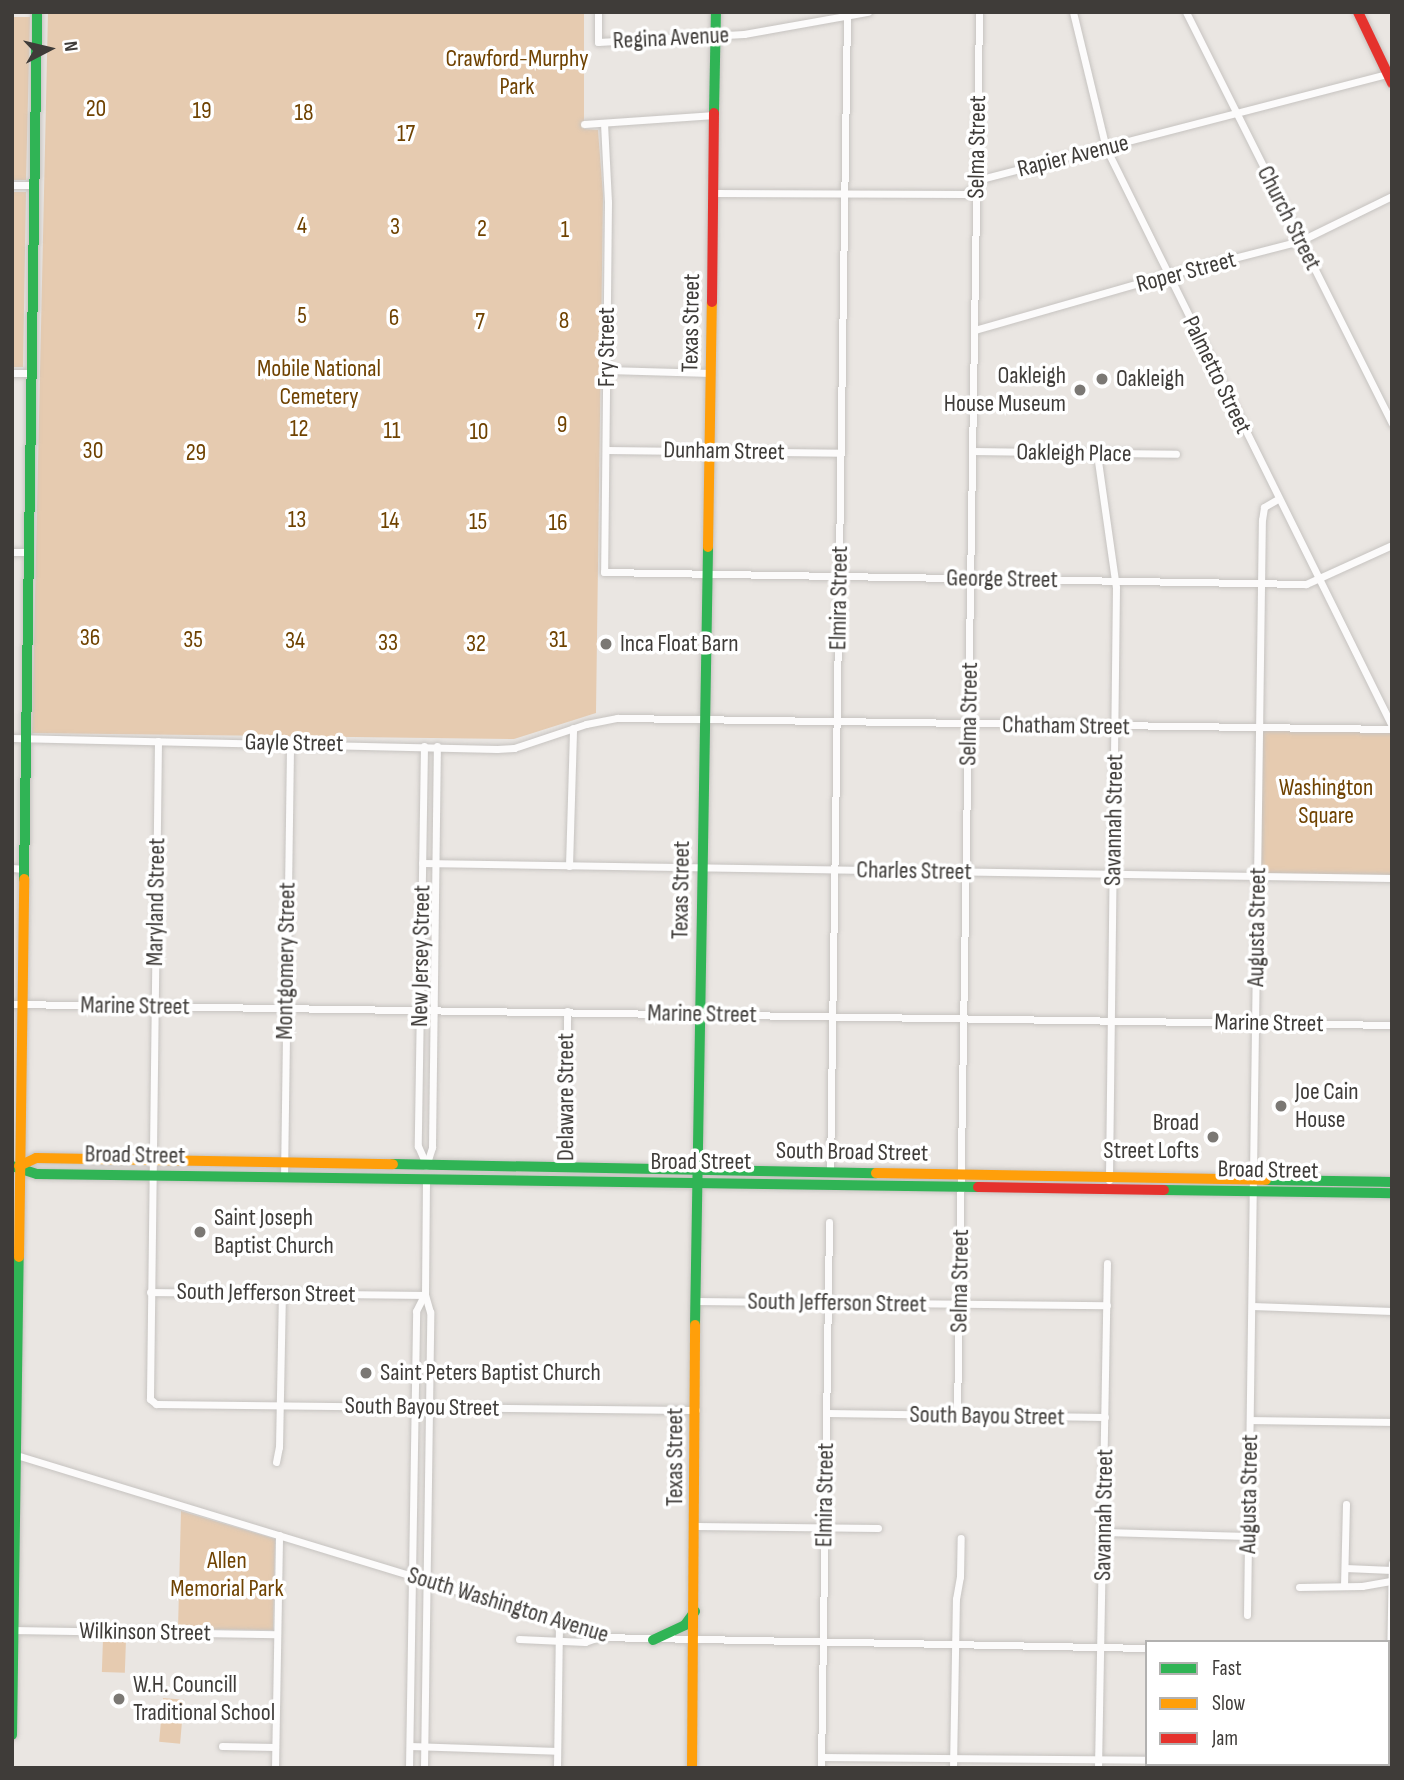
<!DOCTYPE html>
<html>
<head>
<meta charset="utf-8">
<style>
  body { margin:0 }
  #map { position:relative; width:1404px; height:1780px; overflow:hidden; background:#eae6e2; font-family:"Sofia Sans Condensed",sans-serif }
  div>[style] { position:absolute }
  .green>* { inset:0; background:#e6cbb0; transform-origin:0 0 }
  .roads { filter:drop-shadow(0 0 2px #c6c3c0) drop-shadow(0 0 2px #c6c3c0) }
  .street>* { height:7px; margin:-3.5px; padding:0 3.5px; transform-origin:3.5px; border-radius:3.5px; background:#fcfbfb }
  .fast>* { height:10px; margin:-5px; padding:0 5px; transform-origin:5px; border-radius:5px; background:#30b455 }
  .slow>* { height:10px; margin:-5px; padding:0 5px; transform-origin:5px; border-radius:5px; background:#ff9f0a }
  .jam>* { height:10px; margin:-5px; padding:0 5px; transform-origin:5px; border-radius:5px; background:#e5322d }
  .dots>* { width:19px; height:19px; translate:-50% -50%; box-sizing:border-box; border:4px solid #fff; border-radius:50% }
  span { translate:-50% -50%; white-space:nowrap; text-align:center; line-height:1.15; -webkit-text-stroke:7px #fff; paint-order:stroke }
  .street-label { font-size:24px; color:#3f3c39 }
  .park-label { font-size:24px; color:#6f4201 }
  .poi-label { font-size:24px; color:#3f3c39 }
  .right { translate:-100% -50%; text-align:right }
  .left { translate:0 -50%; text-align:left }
  .frame { position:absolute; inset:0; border:14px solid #3f3c39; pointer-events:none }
  .legend { position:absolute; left:1145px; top:1640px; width:245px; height:126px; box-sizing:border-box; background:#fff; border:2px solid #b2b1b0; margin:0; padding:9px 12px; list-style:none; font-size:21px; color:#3f3c39 }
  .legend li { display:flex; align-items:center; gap:14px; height:35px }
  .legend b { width:35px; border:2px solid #b2b1b0 }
  .north { position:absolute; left:14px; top:14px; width:70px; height:70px; -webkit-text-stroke:5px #fff; paint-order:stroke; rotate:83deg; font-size:19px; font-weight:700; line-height:28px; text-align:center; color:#3f3c39 }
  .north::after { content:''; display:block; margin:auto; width:24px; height:32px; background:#3f3c39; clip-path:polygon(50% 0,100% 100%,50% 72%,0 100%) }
</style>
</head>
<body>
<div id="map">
  <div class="green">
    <div style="clip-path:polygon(48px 12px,584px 12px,584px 129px,598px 130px,603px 195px,596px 713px,514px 739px,32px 733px)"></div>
    <div style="clip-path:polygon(12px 17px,30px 17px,26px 180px,12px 180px)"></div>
    <div style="clip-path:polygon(12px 192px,26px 192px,23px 367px,12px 367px)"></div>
    <div style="left:1261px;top:729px;width:131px;height:146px"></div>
    <div style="clip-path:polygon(181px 1511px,275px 1539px,273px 1630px,178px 1629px)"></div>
    <div style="left:103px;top:1639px;width:23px;height:33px;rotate:2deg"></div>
    <div style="left:163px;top:1698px;width:21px;height:44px;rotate:5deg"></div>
  </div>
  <div class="roads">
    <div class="street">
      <div style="left:598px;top:12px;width:30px;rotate:90deg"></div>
      <div style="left:598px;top:42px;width:146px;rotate:-3.1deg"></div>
      <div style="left:744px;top:34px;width:126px;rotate:-10.1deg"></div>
      <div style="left:1073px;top:12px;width:140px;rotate:76.4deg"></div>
      <div style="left:1106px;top:148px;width:645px;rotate:63.67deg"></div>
      <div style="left:1186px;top:12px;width:461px;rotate:63.4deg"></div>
      <div style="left:604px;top:123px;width:79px;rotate:87.1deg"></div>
      <div style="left:608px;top:202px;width:370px;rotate:90.6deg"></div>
      <div style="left:604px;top:572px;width:702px;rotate:0.98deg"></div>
      <div style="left:1306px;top:584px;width:94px;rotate:-24.4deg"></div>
      <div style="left:584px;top:124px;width:131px;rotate:-3.9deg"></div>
      <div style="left:12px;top:185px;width:23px"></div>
      <div style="left:714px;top:193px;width:252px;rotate:0.2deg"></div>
      <div style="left:966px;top:194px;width:25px;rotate:-40deg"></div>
      <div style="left:985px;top:178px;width:415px;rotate:-14.5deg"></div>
      <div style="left:975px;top:330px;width:192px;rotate:-16deg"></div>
      <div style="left:1160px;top:277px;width:145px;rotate:-14.4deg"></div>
      <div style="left:1300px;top:241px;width:102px;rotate:-26.1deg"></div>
      <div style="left:607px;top:370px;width:104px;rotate:1.7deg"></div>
      <div style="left:12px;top:373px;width:20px"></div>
      <div style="left:606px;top:450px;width:235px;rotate:0.7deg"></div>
      <div style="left:972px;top:451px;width:204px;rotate:0.8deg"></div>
      <div style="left:1097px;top:454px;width:134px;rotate:81.9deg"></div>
      <div style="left:1116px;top:587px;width:593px;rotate:90.68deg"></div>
      <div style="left:12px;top:552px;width:18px"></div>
      <div style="left:12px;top:738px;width:485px;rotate:1.3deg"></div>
      <div style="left:497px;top:749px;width:17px;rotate:-3deg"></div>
      <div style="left:514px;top:748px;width:76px;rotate:-18.4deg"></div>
      <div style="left:586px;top:724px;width:32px;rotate:-11deg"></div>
      <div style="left:617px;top:718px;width:775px;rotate:0.81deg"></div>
      <div style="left:158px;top:741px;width:658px;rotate:90.7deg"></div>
      <div style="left:150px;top:1399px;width:8px;rotate:40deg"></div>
      <div style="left:156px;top:1404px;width:540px;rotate:0.64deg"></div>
      <div style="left:424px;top:746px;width:400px;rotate:90.9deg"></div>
      <div style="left:418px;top:1146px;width:20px;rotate:66deg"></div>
      <div style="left:422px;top:863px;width:970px;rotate:0.89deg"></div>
      <div style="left:569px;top:866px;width:138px;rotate:-88.3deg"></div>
      <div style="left:12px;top:868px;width:12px;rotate:5deg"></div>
      <div style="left:12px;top:1004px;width:1380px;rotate:0.87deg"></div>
      <div style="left:426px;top:1166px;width:20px;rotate:-72deg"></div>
      <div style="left:432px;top:1147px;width:401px;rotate:-89.3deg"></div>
      <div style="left:566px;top:1168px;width:157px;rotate:-89.6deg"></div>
      <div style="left:830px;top:1172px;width:1160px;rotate:-89.16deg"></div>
      <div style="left:284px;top:1178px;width:435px;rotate:-89.2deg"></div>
      <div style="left:150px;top:1292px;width:275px;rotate:0.6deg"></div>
      <div style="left:694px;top:1301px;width:413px;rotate:0.6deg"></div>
      <div style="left:1252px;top:1306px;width:140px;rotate:2deg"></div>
      <div style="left:827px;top:1413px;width:278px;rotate:0.8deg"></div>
      <div style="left:957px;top:1415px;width:1403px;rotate:-89.1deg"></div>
      <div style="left:1250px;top:1420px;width:142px;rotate:0.8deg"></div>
      <div style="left:13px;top:1454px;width:417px;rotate:17deg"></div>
      <div style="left:412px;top:1576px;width:197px;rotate:18.1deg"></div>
      <div style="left:599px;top:1637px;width:548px;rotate:1.15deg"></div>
      <div style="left:276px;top:1462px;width:15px;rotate:-79deg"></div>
      <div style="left:279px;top:1447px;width:153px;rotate:-88.9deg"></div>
      <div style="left:695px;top:1526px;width:183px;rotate:0.6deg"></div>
      <div style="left:1104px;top:1532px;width:145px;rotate:1.6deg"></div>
      <div style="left:1345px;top:1568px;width:47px;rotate:2.4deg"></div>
      <div style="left:1344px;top:1586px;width:82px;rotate:-88.6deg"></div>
      <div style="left:1299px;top:1587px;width:63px;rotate:-0.9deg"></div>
      <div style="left:1362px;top:1586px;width:29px;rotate:-10deg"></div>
      <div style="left:1247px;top:1615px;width:1095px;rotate:-89.22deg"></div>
      <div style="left:1262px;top:520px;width:13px;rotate:-81deg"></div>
      <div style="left:1264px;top:507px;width:16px;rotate:-30deg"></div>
      <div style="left:12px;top:1630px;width:265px;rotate:0.9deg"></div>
      <div style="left:519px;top:1639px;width:66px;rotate:2.6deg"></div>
      <div style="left:585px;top:1642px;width:15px;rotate:-20deg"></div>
      <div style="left:222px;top:1746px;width:53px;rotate:1.1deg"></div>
      <div style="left:410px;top:1746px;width:147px;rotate:1.9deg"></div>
      <div style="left:821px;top:1757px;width:326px;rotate:0.5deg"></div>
      <div style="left:1372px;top:1764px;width:19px;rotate:3deg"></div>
      <div style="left:275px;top:1768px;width:233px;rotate:-89deg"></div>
      <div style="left:409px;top:1768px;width:457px;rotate:-89.1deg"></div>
      <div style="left:416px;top:1311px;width:18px;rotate:-63deg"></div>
      <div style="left:424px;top:1768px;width:456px;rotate:-89.2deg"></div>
      <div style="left:430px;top:1312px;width:18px;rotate:-106deg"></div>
      <div style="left:425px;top:1295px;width:117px;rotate:-89.5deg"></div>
      <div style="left:557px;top:1768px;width:145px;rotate:-89.2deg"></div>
      <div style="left:821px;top:1768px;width:546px;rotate:-89.16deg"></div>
      <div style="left:953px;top:1768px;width:169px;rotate:-89deg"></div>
      <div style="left:956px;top:1599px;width:22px;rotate:-80deg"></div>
      <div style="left:960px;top:1577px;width:39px;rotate:-89deg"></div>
      <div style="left:1098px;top:1768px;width:505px;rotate:-88.98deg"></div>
      <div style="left:1244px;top:1768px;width:4px;rotate:-90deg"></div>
      <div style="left:1388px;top:1768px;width:205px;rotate:-88.9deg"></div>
    </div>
    <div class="fast">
      <div style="left:714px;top:113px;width:101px;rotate:-88.9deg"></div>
      <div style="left:24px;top:879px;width:867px;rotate:-89.14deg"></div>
      <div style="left:393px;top:1164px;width:483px;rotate:1.1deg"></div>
      <div style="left:12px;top:1166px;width:26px;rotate:18deg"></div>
      <div style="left:37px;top:1174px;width:941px;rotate:0.79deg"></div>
      <div style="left:1266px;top:1180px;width:126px;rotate:0.9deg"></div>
      <div style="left:1164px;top:1190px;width:228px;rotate:0.8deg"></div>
      <div style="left:695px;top:1325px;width:778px;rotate:-89.04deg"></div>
      <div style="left:653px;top:1640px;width:35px;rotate:-25deg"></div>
      <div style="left:685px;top:1625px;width:17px;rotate:-54deg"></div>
      <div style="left:12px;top:1735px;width:478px;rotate:-89.2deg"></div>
    </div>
    <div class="slow">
      <div style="left:708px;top:547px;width:245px;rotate:-89.1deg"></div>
      <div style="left:19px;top:1166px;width:19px;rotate:-25deg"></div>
      <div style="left:36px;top:1158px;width:357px;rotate:1deg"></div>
      <div style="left:876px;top:1173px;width:390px;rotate:1deg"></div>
      <div style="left:19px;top:1257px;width:378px;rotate:-89.2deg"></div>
      <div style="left:692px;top:1768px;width:443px;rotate:-89.6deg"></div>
    </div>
    <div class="jam">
      <div style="left:1358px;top:12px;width:79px;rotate:64.4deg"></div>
      <div style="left:712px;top:302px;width:189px;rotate:-89.4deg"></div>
      <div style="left:978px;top:1187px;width:186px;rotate:0.9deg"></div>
    </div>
  </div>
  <div class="dots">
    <div style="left:1102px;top:379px;background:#7b7874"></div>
    <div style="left:1080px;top:390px;background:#7b7874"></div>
    <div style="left:606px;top:644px;background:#7b7874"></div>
    <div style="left:1281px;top:1106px;background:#7b7874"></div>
    <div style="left:1213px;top:1137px;background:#7b7874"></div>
    <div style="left:200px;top:1232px;background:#7b7874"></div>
    <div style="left:366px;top:1373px;background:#7b7874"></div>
    <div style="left:119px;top:1699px;background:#7b7874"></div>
  </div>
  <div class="street-label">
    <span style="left:671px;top:38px;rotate:-3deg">Regina Avenue</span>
    <span style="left:977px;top:147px;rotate:-89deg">Selma Street</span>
    <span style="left:1073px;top:156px;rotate:-14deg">Rapier Avenue</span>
    <span style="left:1289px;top:218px;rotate:63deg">Church Street</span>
    <span style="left:1186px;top:272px;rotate:-15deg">Roper Street</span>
    <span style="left:691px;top:323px;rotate:-89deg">Texas Street</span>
    <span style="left:607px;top:347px;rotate:-90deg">Fry Street</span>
    <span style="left:1217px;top:375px;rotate:64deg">Palmetto Street</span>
    <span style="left:724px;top:451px;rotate:1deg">Dunham Street</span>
    <span style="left:1074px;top:453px;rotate:1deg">Oakleigh Place</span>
    <span style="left:1002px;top:579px;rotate:1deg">George Street</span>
    <span style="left:839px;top:598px;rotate:-89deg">Elmira Street</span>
    <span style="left:969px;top:714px;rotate:-89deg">Selma Street</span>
    <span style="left:1066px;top:726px;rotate:1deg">Chatham Street</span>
    <span style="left:294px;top:743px;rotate:1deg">Gayle Street</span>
    <span style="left:1114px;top:820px;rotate:-89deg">Savannah Street</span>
    <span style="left:914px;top:871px;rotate:1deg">Charles Street</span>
    <span style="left:681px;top:890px;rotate:-89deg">Texas Street</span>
    <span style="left:156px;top:902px;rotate:-89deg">Maryland Street</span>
    <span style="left:1257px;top:927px;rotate:-89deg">Augusta Street</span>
    <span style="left:421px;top:956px;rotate:-89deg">New Jersey Street</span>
    <span style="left:286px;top:961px;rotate:-89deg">Montgomery Street</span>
    <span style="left:135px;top:1006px;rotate:1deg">Marine Street</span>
    <span style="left:702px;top:1014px;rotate:1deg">Marine Street</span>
    <span style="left:1269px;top:1023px;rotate:1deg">Marine Street</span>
    <span style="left:566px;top:1097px;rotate:-90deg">Delaware Street</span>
    <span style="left:852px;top:1152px;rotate:1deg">South Broad Street</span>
    <span style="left:135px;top:1155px;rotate:1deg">Broad Street</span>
    <span style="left:701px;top:1162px">Broad Street</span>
    <span style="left:1268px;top:1170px;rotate:1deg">Broad Street</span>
    <span style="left:960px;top:1281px;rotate:-89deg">Selma Street</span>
    <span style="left:266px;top:1293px;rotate:1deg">South Jefferson Street</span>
    <span style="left:837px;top:1303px;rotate:1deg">South Jefferson Street</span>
    <span style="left:422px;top:1407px;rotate:1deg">South Bayou Street</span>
    <span style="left:987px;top:1416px;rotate:1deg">South Bayou Street</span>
    <span style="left:675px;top:1457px;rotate:-90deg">Texas Street</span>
    <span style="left:1249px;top:1494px;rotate:-89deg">Augusta Street</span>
    <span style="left:825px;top:1495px;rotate:-89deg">Elmira Street</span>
    <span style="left:1104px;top:1515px;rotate:-89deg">Savannah Street</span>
    <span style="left:508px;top:1605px;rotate:17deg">South Washington Avenue</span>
    <span style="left:145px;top:1632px;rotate:1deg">Wilkinson Street</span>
  </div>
  <div class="park-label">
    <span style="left:517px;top:73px">Crawford-Murphy<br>Park</span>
    <span style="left:96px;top:109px">20</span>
    <span style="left:202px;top:111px">19</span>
    <span style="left:304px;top:113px">18</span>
    <span style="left:406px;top:134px">17</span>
    <span style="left:302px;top:226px">4</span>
    <span style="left:395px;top:227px">3</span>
    <span style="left:482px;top:229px">2</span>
    <span style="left:565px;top:230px">1</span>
    <span style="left:302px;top:316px">5</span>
    <span style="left:394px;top:318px">6</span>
    <span style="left:564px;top:321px">8</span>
    <span style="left:480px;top:322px">7</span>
    <span style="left:319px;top:383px">Mobile National<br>Cemetery</span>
    <span style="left:562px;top:425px">9</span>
    <span style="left:299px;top:429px">12</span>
    <span style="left:392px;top:431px">11</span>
    <span style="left:479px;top:432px">10</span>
    <span style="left:93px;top:451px">30</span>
    <span style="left:196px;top:453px">29</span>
    <span style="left:297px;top:520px">13</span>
    <span style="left:390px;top:521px">14</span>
    <span style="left:478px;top:522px">15</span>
    <span style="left:558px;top:523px">16</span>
    <span style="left:90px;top:638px">36</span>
    <span style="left:193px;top:640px">35</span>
    <span style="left:558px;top:640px">31</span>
    <span style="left:295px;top:641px">34</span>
    <span style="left:388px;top:643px">33</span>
    <span style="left:476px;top:644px">32</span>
    <span style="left:1326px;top:802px">Washington<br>Square</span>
    <span style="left:227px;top:1575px">Allen<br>Memorial Park</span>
  </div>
  <div class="poi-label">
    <span class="right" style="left:1066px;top:390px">Oakleigh<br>House Museum</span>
    <span class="left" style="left:1116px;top:379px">Oakleigh</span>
    <span class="left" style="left:620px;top:644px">Inca Float Barn</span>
    <span class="left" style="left:1295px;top:1106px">Joe Cain<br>House</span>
    <span class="right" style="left:1199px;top:1137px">Broad<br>Street Lofts</span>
    <span class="left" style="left:214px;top:1232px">Saint Joseph<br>Baptist Church</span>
    <span class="left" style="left:380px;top:1373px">Saint Peters Baptist Church</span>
    <span class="left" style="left:133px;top:1699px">W.H. Councill<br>Traditional School</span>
  </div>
  <div class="frame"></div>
  <ul class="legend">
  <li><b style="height:9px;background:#30b455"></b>Fast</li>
  <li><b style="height:9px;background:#ff9f0a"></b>Slow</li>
  <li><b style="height:9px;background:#e5322d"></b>Jam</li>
  </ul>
  <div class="north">N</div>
</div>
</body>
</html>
